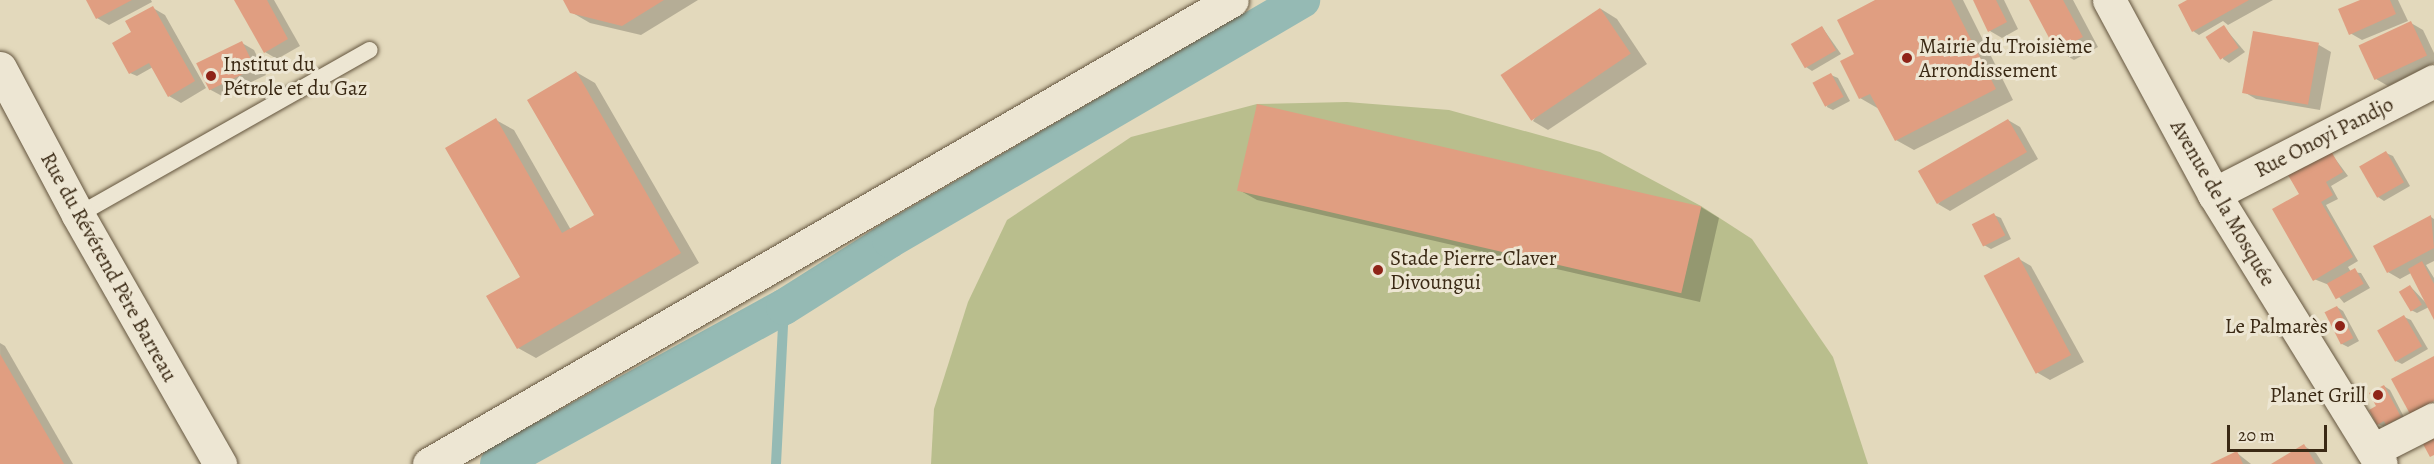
<!DOCTYPE html>
<html>
<head>
<meta charset="utf-8">
<style>
  body { margin:0 }
  #map { position:relative; width:2434px; height:464px; overflow:hidden; background:#e3d9bc; font-family:Alegreya,serif }
  div>[style] { position:absolute }
  .green>* { inset:0; background:#b9be8d }
  .shadow>* { inset:0; background:#0003 }
  .stream>* { height:10px; margin:-5px; padding:0 5px; transform-origin:5px; border-radius:5px; background:#95bab4 }
  .canal>* { height:36px; margin:-18px; padding:0 18px; transform-origin:18px; border-radius:18px; background:#95bab4 }
  .building>* { inset:0; background:#e09e81; transform-origin:0 0 }
  .roads { filter:drop-shadow(0 0 2px #64553e) drop-shadow(0 0 2px #64553e) }
  .lane>* { height:16px; margin:-8px; padding:0 8px; transform-origin:8px; border-radius:8px; background:#ede6d3 }
  .street>* { height:33px; margin:-16.5px; padding:0 16.5px; transform-origin:16.5px; border-radius:16.5px; background:#ede6d3 }
  .secondary>* { height:33px; margin:-16.5px; padding:0 16.5px; transform-origin:16.5px; border-radius:16.5px; background:#ede6d3 }
  .dots>* { width:16px; height:16px; translate:-50% -50%; box-sizing:border-box; border:3px solid #ede6d3; border-radius:50% }
  span { translate:-50% -50%; white-space:nowrap; text-align:center; line-height:1.15; -webkit-text-stroke:6px #ede6d3; paint-order:stroke }
  .poi-label { font-size:21px; color:#3a2914 }
  .left { translate:0 -50%; text-align:left }
  .right { translate:-100% -50%; text-align:right }
  .street-label { font-size:21px; color:#3a2914 }
  .scale { position:absolute; left:2227px; top:425px; width:100px; height:27px; box-sizing:border-box; border:3px solid #3a2914; border-top:0; padding-left:8px; font-size:18px; line-height:21px; white-space:nowrap; color:#3a2914; -webkit-text-stroke:4px #ede6d3; paint-order:stroke }
</style>
</head>
<body>
<div id="map">
  <div class="green">
    <div style="clip-path:polygon(1347px 102px,1449px 110px,1600px 152px,1701px 206px,1752px 239px,1833px 357px,1868px 464px,931px 464px,934px 409px,968px 302px,1007px 220px,1131px 137px,1257px 104px)"></div>
  </div>
  <div class="shadow">
    <div style="clip-path:polygon(87px 0,151px 0,152px 2px,109px 25px,97px 18px)"></div>
    <div style="clip-path:polygon(236px 0,274px 0,300px 46px,277px 59px,265px 52px)"></div>
    <div style="clip-path:polygon(565px 0,698px 0,641px 35px,590px 23px,571px 12px)"></div>
    <div style="clip-path:polygon(1878px 0,1963px 0,2013px 100px,1914px 150px,1896px 140px,1879px 109px,1860px 98px,1856px 55px)"></div>
    <div style="clip-path:polygon(1975px 0,2004px 0,2018px 29px,2002px 38px,1990px 31px)"></div>
    <div style="clip-path:polygon(2031px 0,2073px 0,2098px 47px,2074px 60px,2058px 50px)"></div>
    <div style="clip-path:polygon(2191px 0,2273px 0,2228px 25px,2223px 21px,2199px 35px,2193px 31px)"></div>
    <div style="clip-path:polygon(2363px 0,2398px 0,2408px 21px,2362px 40px,2350px 33px)"></div>
    <div style="clip-path:polygon(153px 8px,165px 15px,206px 88px,181px 103px,169px 96px,153px 67px,137px 76px,130px 73px)"></div>
    <div style="clip-path:polygon(1601px 9px,1617px 19px,1647px 64px,1548px 130px,1533px 121px)"></div>
    <div style="clip-path:polygon(2411px 23px,2423px 30px,2434px 53px,2434px 63px,2388px 86px,2376px 79px)"></div>
    <div style="clip-path:polygon(1822px 27px,1841px 54px,1812px 71px,1806px 67px)"></div>
    <div style="clip-path:polygon(2224px 27px,2245px 52px,2229px 63px,2223px 59px)"></div>
    <div style="clip-path:polygon(242px 43px,254px 50px,266px 75px,222px 96px,209px 89px)"></div>
    <div style="clip-path:polygon(2319px 45px,2331px 52px,2320px 110px,2256px 99px,2244px 92px)"></div>
    <div style="clip-path:polygon(576px 72px,595px 83px,699px 263px,536px 358px,518px 348px,522px 278px,496px 120px,514px 130px,571px 230px,596px 215px)"></div>
    <div style="clip-path:polygon(1831px 75px,1838px 78px,1850px 101px,1833px 110px,1827px 107px)"></div>
    <div style="clip-path:polygon(2008px 120px,2020px 127px,2038px 159px,1950px 211px,1938px 204px)"></div>
    <div style="clip-path:polygon(2331px 153px,2348px 176px,2331px 186px,2338px 199px,2326px 205px,2358px 261px,2348px 267px,2351px 272px,2361px 273px,2370px 288px,2344px 303px,2329px 285px,2314px 279px,2299px 196px)"></div>
    <div style="clip-path:polygon(2386px 153px,2393px 156px,2410px 186px,2384px 201px,2378px 197px)"></div>
    <div style="clip-path:polygon(1239px 190px,1701px 207px,1719px 218px,1700px 302px,1257px 200px)"></div>
    <div style="clip-path:polygon(1994px 215px,2001px 218px,2011px 239px,1991px 249px,1984px 245px)"></div>
    <div style="clip-path:polygon(2431px 217px,2434px 219px,2434px 261px,2426px 265px,2434px 278px,2434px 317px,2429px 307px,2417px 313px,2411px 310px,2410px 286px,2427px 304px,2411px 273px,2400px 279px,2388px 272px)"></div>
    <div style="clip-path:polygon(2019px 259px,2031px 266px,2084px 362px,2050px 380px,2038px 373px)"></div>
    <div style="clip-path:polygon(2337px 307px,2343px 311px,2359px 341px,2348px 347px,2342px 344px)"></div>
    <div style="clip-path:polygon(2404px 317px,2411px 320px,2428px 349px,2402px 364px,2396px 361px)"></div>
    <div style="clip-path:polygon(0 343px,5px 346px,73px 464px,1px 464px)"></div>
    <div style="clip-path:polygon(2384px 386px,2390px 390px,2406px 421px,2384px 427px,2378px 424px)"></div>
    <div style="clip-path:polygon(2304px 446px,2316px 453px,2323px 464px,2274px 464px)"></div>
    <div style="clip-path:polygon(2237px 453px,2251px 464px,2214px 464px)"></div>
  </div>
  <div class="stream">
    <div style="left:776px;top:464px;width:157px;rotate:-87.1deg"></div>
  </div>
  <div class="canal">
    <div style="left:498px;top:464px;width:326px;rotate:-28.8deg"></div>
    <div style="left:784px;top:307px;width:125px;rotate:-32.3deg"></div>
    <div style="left:890px;top:240px;width:477px;rotate:-30.2deg"></div>
  </div>
  <div class="building">
    <div style="clip-path:polygon(86px 0,132px 0,96px 19px)"></div>
    <div style="clip-path:polygon(234px 0,267px 0,288px 39px,264px 53px)"></div>
    <div style="clip-path:polygon(563px 0,664px 0,622px 26px,570px 13px)"></div>
    <div style="clip-path:polygon(1875px 0,1951px 0,1996px 89px,1895px 141px,1870px 94px,1859px 99px,1840px 61px,1854px 54px,1837px 20px)"></div>
    <div style="clip-path:polygon(1973px 0,1996px 0,2007px 22px,1988px 32px)"></div>
    <div style="clip-path:polygon(2029px 0,2063px 0,2083px 37px,2056px 51px)"></div>
    <div style="clip-path:polygon(2187px 0,2249px 0,2192px 32px,2178px 5px)"></div>
    <div style="clip-path:polygon(2360px 0,2390px 0,2396px 14px,2349px 35px,2338px 9px)"></div>
    <div style="clip-path:polygon(153px 6px,195px 81px,168px 97px,149px 63px,129px 74px,112px 43px,131px 32px,125px 21px)"></div>
    <div style="left:1600px;top:8px;width:55px;height:120px;rotate:56deg"></div>
    <div style="left:2411px;top:21px;width:38px;height:58px;rotate:65deg"></div>
    <div style="left:2224px;top:25px;width:27px;height:22px;rotate:57deg"></div>
    <div style="left:1822px;top:26px;width:28px;height:36px;rotate:60deg"></div>
    <div style="left:2253px;top:31px;width:67px;height:63px;rotate:10deg"></div>
    <div style="left:242px;top:41px;width:30px;height:51px;rotate:64deg"></div>
    <div style="clip-path:polygon(576px 71px,681px 253px,517px 349px,486px 296px,520px 277px,445px 148px,496px 118px,562px 233px,594px 215px,527px 100px)"></div>
    <div style="left:1831px;top:73px;width:27px;height:21px;rotate:62deg"></div>
    <div style="left:1257px;top:104px;width:456px;height:89px;rotate:13deg"></div>
    <div style="left:2008px;top:119px;width:38px;height:104px;rotate:60deg"></div>
    <div style="clip-path:polygon(2331px 151px,2343px 172px,2326px 182px,2333px 195px,2321px 202px,2353px 257px,2313px 281px,2272px 209px,2299px 194px,2288px 175px)"></div>
    <div style="left:2386px;top:151px;width:36px;height:31px;rotate:60deg"></div>
    <div style="left:1994px;top:213px;width:25px;height:25px;rotate:63deg"></div>
    <div style="clip-path:polygon(2431px 215px,2434px 248px,2387px 273px,2373px 246px)"></div>
    <div style="left:2019px;top:257px;width:111px;height:40px;rotate:62deg"></div>
    <div style="clip-path:polygon(2422px 261px,2434px 284px,2434px 320px,2408px 269px)"></div>
    <div style="left:2355px;top:268px;width:18px;height:32px;rotate:61deg"></div>
    <div style="left:2410px;top:285px;width:23px;height:13px;rotate:59deg"></div>
    <div style="left:2337px;top:306px;width:36px;height:14px;rotate:63deg"></div>
    <div style="left:2404px;top:315px;width:36px;height:31px;rotate:60deg"></div>
    <div style="clip-path:polygon(0 354px,64px 464px,0 464px)"></div>
    <div style="clip-path:polygon(2434px 356px,2434px 401px,2410px 414px,2391px 379px)"></div>
    <div style="clip-path:polygon(2384px 385px,2401px 417px,2386px 425px,2384px 421px,2377px 425px,2369px 410px,2376px 406px,2369px 393px)"></div>
    <div style="clip-path:polygon(2434px 438px,2434px 455px,2430px 457px,2423px 444px)"></div>
    <div style="clip-path:polygon(2304px 444px,2316px 464px,2271px 464px)"></div>
    <div style="clip-path:polygon(2237px 451px,2243px 464px,2210px 464px)"></div>
  </div>
  <div class="roads">
    <div class="lane">
      <div style="left:78px;top:215px;width:335px;rotate:-29.5deg"></div>
    </div>
    <div class="street">
      <div style="left:0;top:68px;width:166px;rotate:62deg"></div>
      <div style="left:78px;top:215px;width:287px;rotate:60.3deg"></div>
      <div style="left:2214px;top:194px;width:247px;rotate:-27.2deg"></div>
      <div style="left:2373px;top:450px;width:68px;rotate:-26.9deg"></div>
      <div style="left:429px;top:464px;width:927px;rotate:-30.02deg"></div>
    </div>
    <div class="secondary">
      <div style="left:2109px;top:0;width:221px;rotate:61.6deg"></div>
      <div style="left:2214px;top:194px;width:317px;rotate:58.3deg"></div>
    </div>
  </div>
  <div class="dots">
    <div style="left:1907px;top:58px;background:#8f2418"></div>
    <div style="left:211px;top:76px;background:#8f2418"></div>
    <div style="left:1378px;top:270px;background:#8f2418"></div>
    <div style="left:2340px;top:326px;background:#8f2418"></div>
    <div style="left:2378px;top:395px;background:#8f2418"></div>
  </div>
  <div class="poi-label">
    <span class="left" style="left:1919px;top:58px">Mairie du Troisième<br>Arrondissement</span>
    <span class="left" style="left:223px;top:76px">Institut du<br>Pétrole et du Gaz</span>
    <span class="left" style="left:1390px;top:270px">Stade Pierre-Claver<br>Divoungui</span>
    <span class="right" style="left:2328px;top:326px">Le Palmarès</span>
    <span class="right" style="left:2366px;top:395px">Planet Grill</span>
  </div>
  <div class="street-label">
    <span style="left:2324px;top:137px;rotate:-27deg">Rue Onoyi Pandjo</span>
    <span style="left:2223px;top:203px;rotate:60deg">Avenue de la Mosquée</span>
    <span style="left:109px;top:267px;rotate:61deg">Rue du Révérend Père Barreau</span>
  </div>
  <div class="scale">20 m</div>
</div>
</body>
</html>
